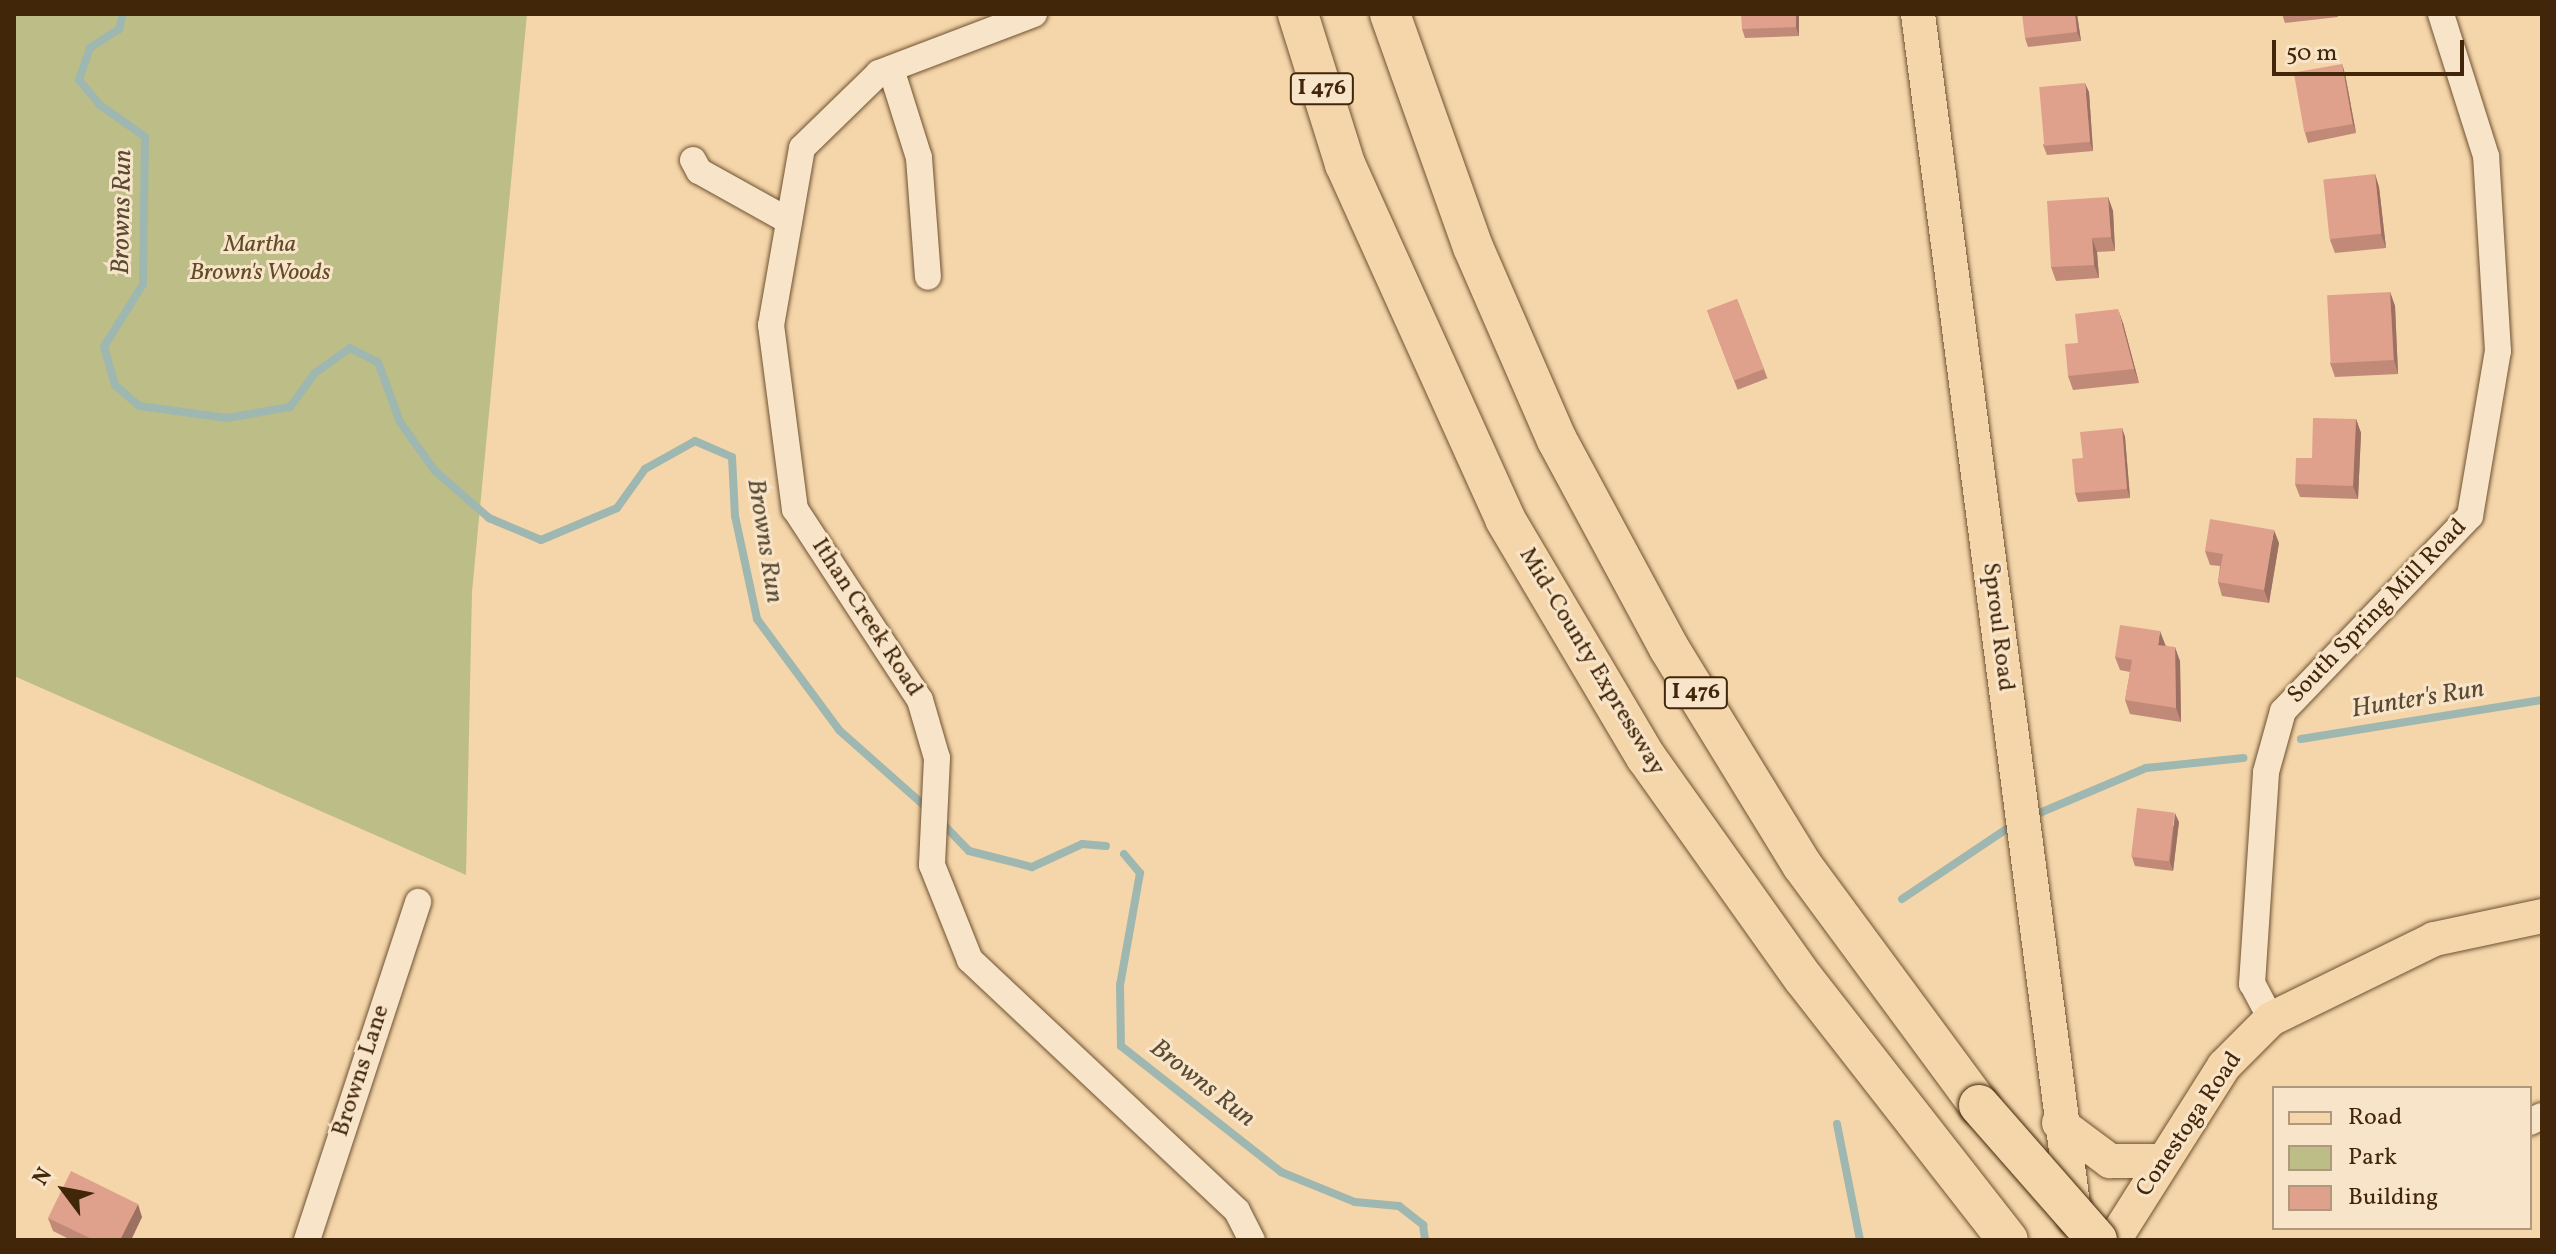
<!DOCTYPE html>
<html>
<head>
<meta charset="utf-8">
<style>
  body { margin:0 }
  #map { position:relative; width:2556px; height:1254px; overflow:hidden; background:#f5d6aa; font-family:Vollkorn,serif }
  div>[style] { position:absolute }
  .green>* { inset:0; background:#bdbd87 }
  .stream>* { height:8px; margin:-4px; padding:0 4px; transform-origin:4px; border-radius:4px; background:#9fb7b1 }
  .roads { filter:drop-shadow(0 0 2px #6f5232) drop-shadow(0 0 2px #6f5232) }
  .minor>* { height:26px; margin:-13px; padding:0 13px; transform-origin:13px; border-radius:13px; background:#f8e4c8 }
  .major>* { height:34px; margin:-17px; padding:0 17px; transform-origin:17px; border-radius:17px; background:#f5d6aa }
  .highway>* { height:40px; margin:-20px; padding:0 20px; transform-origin:20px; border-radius:20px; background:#f5d6aa }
  .bridges { filter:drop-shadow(0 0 2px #42260a) drop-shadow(0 0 2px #42260a) }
  .highway-bridge>* { height:40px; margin:-20px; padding:0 20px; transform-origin:20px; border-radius:20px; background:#f5d6aa }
  .wall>* { inset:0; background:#c18a78; transform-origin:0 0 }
  .shaded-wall>* { inset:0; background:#9d7162 }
  .building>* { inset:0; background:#e0a18c; transform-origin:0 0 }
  span { translate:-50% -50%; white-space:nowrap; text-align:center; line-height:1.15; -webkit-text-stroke:6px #f8e4c8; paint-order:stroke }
  .shield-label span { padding:2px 6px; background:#f8e4c8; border:2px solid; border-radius:6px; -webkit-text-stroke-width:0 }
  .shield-label { font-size:22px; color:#42260a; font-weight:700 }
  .park-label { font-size:24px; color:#614c29; font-style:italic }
  .street-label { font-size:24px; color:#42260a }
  .water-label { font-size:26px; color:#594a34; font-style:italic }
  .frame { position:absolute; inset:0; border:16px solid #42260a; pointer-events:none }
  .legend { position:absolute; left:2272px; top:1086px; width:260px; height:144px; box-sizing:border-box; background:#f8e4c8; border:2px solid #af987c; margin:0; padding:10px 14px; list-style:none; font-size:24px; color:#42260a }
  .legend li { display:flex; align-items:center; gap:16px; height:40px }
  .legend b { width:40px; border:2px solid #af987c }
  .north { position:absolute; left:24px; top:1150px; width:80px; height:80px; -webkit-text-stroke:6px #f8e4c8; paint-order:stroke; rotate:302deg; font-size:22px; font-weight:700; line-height:32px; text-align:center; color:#42260a }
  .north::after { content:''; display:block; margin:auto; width:28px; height:36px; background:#42260a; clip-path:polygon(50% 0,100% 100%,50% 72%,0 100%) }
  .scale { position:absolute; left:2272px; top:40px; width:192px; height:36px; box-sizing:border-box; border:4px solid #42260a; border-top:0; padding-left:10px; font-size:24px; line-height:28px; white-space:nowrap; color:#42260a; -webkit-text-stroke:6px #f8e4c8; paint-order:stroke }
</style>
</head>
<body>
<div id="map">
  <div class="green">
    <div style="clip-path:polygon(14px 14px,527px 14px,472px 592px,466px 875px,14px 676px)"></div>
  </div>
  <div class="stream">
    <div style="left:123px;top:14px;width:16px;rotate:105deg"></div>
    <div style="left:119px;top:29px;width:35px;rotate:147deg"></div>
    <div style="left:90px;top:48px;width:34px;rotate:109deg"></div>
    <div style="left:79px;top:80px;width:33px;rotate:50deg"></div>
    <div style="left:100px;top:105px;width:55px;rotate:35.4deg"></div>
    <div style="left:145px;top:137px;width:147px;rotate:90.8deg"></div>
    <div style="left:143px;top:284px;width:74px;rotate:121.8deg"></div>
    <div style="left:104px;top:347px;width:40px;rotate:74deg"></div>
    <div style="left:115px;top:385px;width:32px;rotate:41deg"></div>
    <div style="left:139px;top:406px;width:89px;rotate:7.8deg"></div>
    <div style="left:227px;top:418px;width:64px;rotate:-9.9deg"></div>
    <div style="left:290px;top:407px;width:42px;rotate:-53.7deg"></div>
    <div style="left:315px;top:373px;width:43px;rotate:-35.5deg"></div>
    <div style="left:350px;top:348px;width:31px;rotate:27deg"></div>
    <div style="left:378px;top:362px;width:64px;rotate:69.9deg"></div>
    <div style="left:400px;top:422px;width:60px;rotate:54.5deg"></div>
    <div style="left:435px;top:471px;width:72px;rotate:41deg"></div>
    <div style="left:489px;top:518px;width:56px;rotate:22.9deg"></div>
    <div style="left:541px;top:540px;width:82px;rotate:-22.8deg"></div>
    <div style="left:617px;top:508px;width:48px;rotate:-54.3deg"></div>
    <div style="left:645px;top:469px;width:57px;rotate:-29.2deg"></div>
    <div style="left:695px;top:441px;width:40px;rotate:23.4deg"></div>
    <div style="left:732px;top:457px;width:59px;rotate:87.1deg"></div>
    <div style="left:735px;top:516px;width:105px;rotate:77.9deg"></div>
    <div style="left:757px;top:619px;width:138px;rotate:53.5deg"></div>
    <div style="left:839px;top:730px;width:118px;rotate:41.6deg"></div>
    <div style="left:2301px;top:739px;width:244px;rotate:-9.2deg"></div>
    <div style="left:2030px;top:817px;width:126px;rotate:-22.9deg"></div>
    <div style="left:2146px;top:768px;width:98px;rotate:-5.9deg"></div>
    <div style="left:939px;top:820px;width:43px;rotate:45.9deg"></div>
    <div style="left:969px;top:851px;width:65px;rotate:14.3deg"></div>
    <div style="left:1032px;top:867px;width:55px;rotate:-24.7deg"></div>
    <div style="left:1082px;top:844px;width:24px;rotate:5deg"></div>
    <div style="left:1124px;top:854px;width:25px;rotate:50deg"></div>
    <div style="left:1140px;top:873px;width:114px;rotate:100.1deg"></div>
    <div style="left:1120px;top:985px;width:61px;rotate:89.1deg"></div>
    <div style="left:1121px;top:1046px;width:204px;rotate:38.2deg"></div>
    <div style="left:1281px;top:1172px;width:80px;rotate:22.1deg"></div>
    <div style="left:1355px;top:1202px;width:44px;rotate:5.2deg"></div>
    <div style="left:1399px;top:1206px;width:31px;rotate:38deg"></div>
    <div style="left:1423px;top:1225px;width:15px;rotate:82deg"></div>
    <div style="left:1902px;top:899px;width:135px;rotate:-33.8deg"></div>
    <div style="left:1837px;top:1124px;width:118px;rotate:78.8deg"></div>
  </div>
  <div class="roads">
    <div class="minor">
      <div style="left:1034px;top:14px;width:166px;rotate:159.2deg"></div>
      <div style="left:879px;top:73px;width:107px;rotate:135.8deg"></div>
      <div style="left:802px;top:148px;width:180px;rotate:99.9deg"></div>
      <div style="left:771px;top:325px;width:186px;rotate:82.6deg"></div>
      <div style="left:795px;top:509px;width:228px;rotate:56.8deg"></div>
      <div style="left:920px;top:700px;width:60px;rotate:73.7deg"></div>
      <div style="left:937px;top:758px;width:107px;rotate:92.7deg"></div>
      <div style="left:932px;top:865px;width:102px;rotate:68.2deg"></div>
      <div style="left:970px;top:960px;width:366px;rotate:43.2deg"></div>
      <div style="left:1237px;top:1211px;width:33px;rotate:63deg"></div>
      <div style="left:891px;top:69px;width:93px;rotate:72.5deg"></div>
      <div style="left:919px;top:158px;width:119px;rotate:85.7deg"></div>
      <div style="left:693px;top:160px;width:13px;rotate:61deg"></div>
      <div style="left:699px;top:171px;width:103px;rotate:29.1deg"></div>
      <div style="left:2271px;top:1019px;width:40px;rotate:-118deg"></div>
      <div style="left:2252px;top:984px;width:212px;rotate:-86.2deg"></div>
      <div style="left:2266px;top:772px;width:63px;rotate:-74.4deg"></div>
      <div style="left:2283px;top:711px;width:270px;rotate:-46.2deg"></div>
      <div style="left:2470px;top:516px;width:167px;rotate:-80.4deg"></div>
      <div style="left:2498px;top:351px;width:195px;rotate:-93.5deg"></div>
      <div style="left:2486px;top:156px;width:149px;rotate:-107.6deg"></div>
      <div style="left:2530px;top:1122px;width:13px;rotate:-27deg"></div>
      <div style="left:307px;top:1240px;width:356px;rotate:-71.8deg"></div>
    </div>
    <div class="major">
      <div style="left:1918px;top:14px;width:1215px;rotate:82.58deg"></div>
      <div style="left:2059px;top:1123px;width:64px;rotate:36.7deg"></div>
      <div style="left:2110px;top:1161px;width:51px"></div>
      <div style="left:2114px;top:1240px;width:206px;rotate:-57.7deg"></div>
      <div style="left:2224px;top:1066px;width:66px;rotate:-45deg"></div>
      <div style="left:2271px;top:1019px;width:182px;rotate:-26.1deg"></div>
      <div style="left:2434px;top:939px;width:110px;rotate:-12deg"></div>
    </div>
    <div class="highway">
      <div style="left:1298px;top:14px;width:157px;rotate:72.6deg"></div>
      <div style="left:1345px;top:164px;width:389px;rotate:65.7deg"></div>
      <div style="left:1505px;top:519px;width:277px;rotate:59.4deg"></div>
      <div style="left:1646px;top:757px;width:272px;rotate:54.6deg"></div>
      <div style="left:1804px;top:979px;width:331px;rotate:52deg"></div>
      <div style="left:1390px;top:14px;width:247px;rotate:70.4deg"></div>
      <div style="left:1473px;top:247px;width:210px;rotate:66.5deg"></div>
      <div style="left:1557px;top:440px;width:236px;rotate:61.7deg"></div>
      <div style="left:1669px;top:648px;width:255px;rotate:58.5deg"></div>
      <div style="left:1802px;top:865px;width:298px;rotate:53.6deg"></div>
    </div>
  </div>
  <div class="bridges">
    <div class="highway-bridge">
      <div style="left:1979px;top:1105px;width:179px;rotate:48.8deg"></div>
    </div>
  </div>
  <div class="wall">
    <div style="clip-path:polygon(1799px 14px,1799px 36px,1745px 38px,1742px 29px)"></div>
    <div style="clip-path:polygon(2077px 14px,2081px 41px,2028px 47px,2025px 38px)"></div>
    <div style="clip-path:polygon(2282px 14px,2337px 14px,2338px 17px,2285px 23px)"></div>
    <div style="clip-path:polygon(2342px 64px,2345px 74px,2356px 133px,2308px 143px,2305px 133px)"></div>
    <div style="clip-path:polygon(2089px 92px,2093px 151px,2047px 155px,2043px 145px)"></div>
    <div style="clip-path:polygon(2375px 174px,2379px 187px,2386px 248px,2335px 253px,2330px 240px)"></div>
    <div style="clip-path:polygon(2108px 197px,2113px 211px,2115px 251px,2097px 252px,2099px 278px,2056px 281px,2051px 267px)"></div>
    <div style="clip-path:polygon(2390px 292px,2395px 306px,2398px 374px,2335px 377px,2330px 363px)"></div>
    <div style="left:1737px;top:299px;width:85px;height:32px;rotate:69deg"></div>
    <div style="clip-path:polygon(2123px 323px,2139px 383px,2073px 390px,2068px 376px,2078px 343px)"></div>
    <div style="clip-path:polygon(2356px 419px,2361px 433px,2358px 499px,2300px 497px,2295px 484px,2312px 458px)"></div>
    <div style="clip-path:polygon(2122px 428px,2125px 437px,2130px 498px,2078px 502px,2075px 493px)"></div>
    <div style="clip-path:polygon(2279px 543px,2269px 603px,2222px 596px,2218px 582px,2220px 566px,2210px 565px,2205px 551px)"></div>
    <div style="clip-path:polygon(2165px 644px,2180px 661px,2181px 722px,2130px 714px,2125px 700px,2130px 672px,2120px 670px,2115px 657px)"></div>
    <div style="clip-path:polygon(2179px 822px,2173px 871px,2135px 866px,2132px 857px)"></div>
    <div style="clip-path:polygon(142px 1217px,131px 1240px,71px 1240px,53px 1231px,48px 1218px)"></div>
  </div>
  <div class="shaded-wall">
    <div style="clip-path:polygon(1796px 14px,1799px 14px,1799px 36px,1796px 27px)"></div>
    <div style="clip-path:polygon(2075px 14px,2077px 14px,2081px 41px,2077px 32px)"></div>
    <div style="clip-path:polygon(2342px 64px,2345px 74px,2356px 133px,2353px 124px)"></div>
    <div style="clip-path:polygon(2085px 83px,2089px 92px,2093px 151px,2090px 142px)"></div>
    <div style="clip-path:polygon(2375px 174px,2379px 187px,2386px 248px,2381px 234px)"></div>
    <div style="clip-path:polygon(2108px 197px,2113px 211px,2115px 251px,2111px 237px)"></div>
    <div style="clip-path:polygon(2092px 238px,2097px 252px,2099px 278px,2094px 265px)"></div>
    <div style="clip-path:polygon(2390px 292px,2395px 306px,2398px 374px,2394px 360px)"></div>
    <div style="clip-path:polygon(2118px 309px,2123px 323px,2139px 383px,2134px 369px)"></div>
    <div style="clip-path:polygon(2356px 419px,2361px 433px,2358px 499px,2353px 486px)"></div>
    <div style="clip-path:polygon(2122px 428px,2125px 437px,2130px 498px,2127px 489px)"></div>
    <div style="clip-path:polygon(2274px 530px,2279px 543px,2269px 603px,2264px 590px)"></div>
    <div style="clip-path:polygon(2160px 631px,2165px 644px,2163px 658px,2158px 645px)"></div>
    <div style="clip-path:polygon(2175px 647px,2180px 661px,2181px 722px,2176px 708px)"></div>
    <div style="clip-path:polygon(2175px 813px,2179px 822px,2173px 871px,2170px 862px)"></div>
    <div style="clip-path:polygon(138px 1204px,142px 1217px,131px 1240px,120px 1240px)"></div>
  </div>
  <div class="building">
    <div style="clip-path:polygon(1741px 14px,1796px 14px,1796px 27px,1742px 29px)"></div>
    <div style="clip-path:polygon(2022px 14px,2075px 14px,2077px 32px,2025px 38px)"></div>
    <div style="left:2342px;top:64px;width:61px;height:49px;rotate:80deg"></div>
    <div style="left:2085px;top:83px;width:59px;height:46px;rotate:85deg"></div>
    <div style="left:2375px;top:174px;width:60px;height:52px;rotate:84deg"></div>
    <div style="clip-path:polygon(2108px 197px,2111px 237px,2092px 238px,2094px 265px,2051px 267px,2047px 201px)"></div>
    <div style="left:2390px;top:292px;width:68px;height:63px;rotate:87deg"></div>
    <div style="left:1737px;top:299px;width:75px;height:32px;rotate:69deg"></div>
    <div style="clip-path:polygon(2118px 309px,2134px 369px,2068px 376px,2065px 344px,2078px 343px,2075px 314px)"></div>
    <div style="clip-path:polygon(2313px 418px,2356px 419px,2353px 486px,2295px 484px,2296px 458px,2312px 458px)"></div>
    <div style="clip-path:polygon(2122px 428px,2127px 489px,2075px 493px,2072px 459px,2083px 458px,2080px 432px)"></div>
    <div style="clip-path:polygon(2210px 519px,2274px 530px,2264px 590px,2218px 582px,2223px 554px,2205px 551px)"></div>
    <div style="clip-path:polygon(2120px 625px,2160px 631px,2158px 645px,2175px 647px,2176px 708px,2125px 700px,2132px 660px,2115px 657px)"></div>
    <div style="left:2137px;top:808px;width:38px;height:49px;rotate:7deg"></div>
    <div style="clip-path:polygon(71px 1171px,138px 1204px,120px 1240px,94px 1240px,48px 1218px)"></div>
  </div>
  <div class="shield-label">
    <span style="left:1322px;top:89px">I 476</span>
    <span style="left:1696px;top:693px">I 476</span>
  </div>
  <div class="park-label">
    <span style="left:260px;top:260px">Martha<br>Brown's Woods</span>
  </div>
  <div class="street-label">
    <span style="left:2378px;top:612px;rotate:-46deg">South Spring Mill Road</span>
    <span style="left:866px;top:618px;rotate:57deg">Ithan Creek Road</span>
    <span style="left:1997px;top:627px;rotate:83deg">Sproul Road</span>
    <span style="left:1591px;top:662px;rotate:59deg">Mid-County Expressway</span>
    <span style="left:362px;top:1071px;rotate:-72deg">Browns Lane</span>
    <span style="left:2190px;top:1125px;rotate:-56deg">Conestoga Road</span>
  </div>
  <div class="water-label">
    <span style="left:123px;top:212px;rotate:-89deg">Browns Run</span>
    <span style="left:764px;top:541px;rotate:81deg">Browns Run</span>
    <span style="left:2418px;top:700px;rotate:-9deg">Hunter's Run</span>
    <span style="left:1202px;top:1084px;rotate:38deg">Browns Run</span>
  </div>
  <div class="frame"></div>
  <ul class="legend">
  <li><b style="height:10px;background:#f5d6aa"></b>Road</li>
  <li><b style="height:22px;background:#bdbd87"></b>Park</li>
  <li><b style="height:22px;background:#e0a18c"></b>Building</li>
  </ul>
  <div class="north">N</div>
  <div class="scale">50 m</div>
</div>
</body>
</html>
